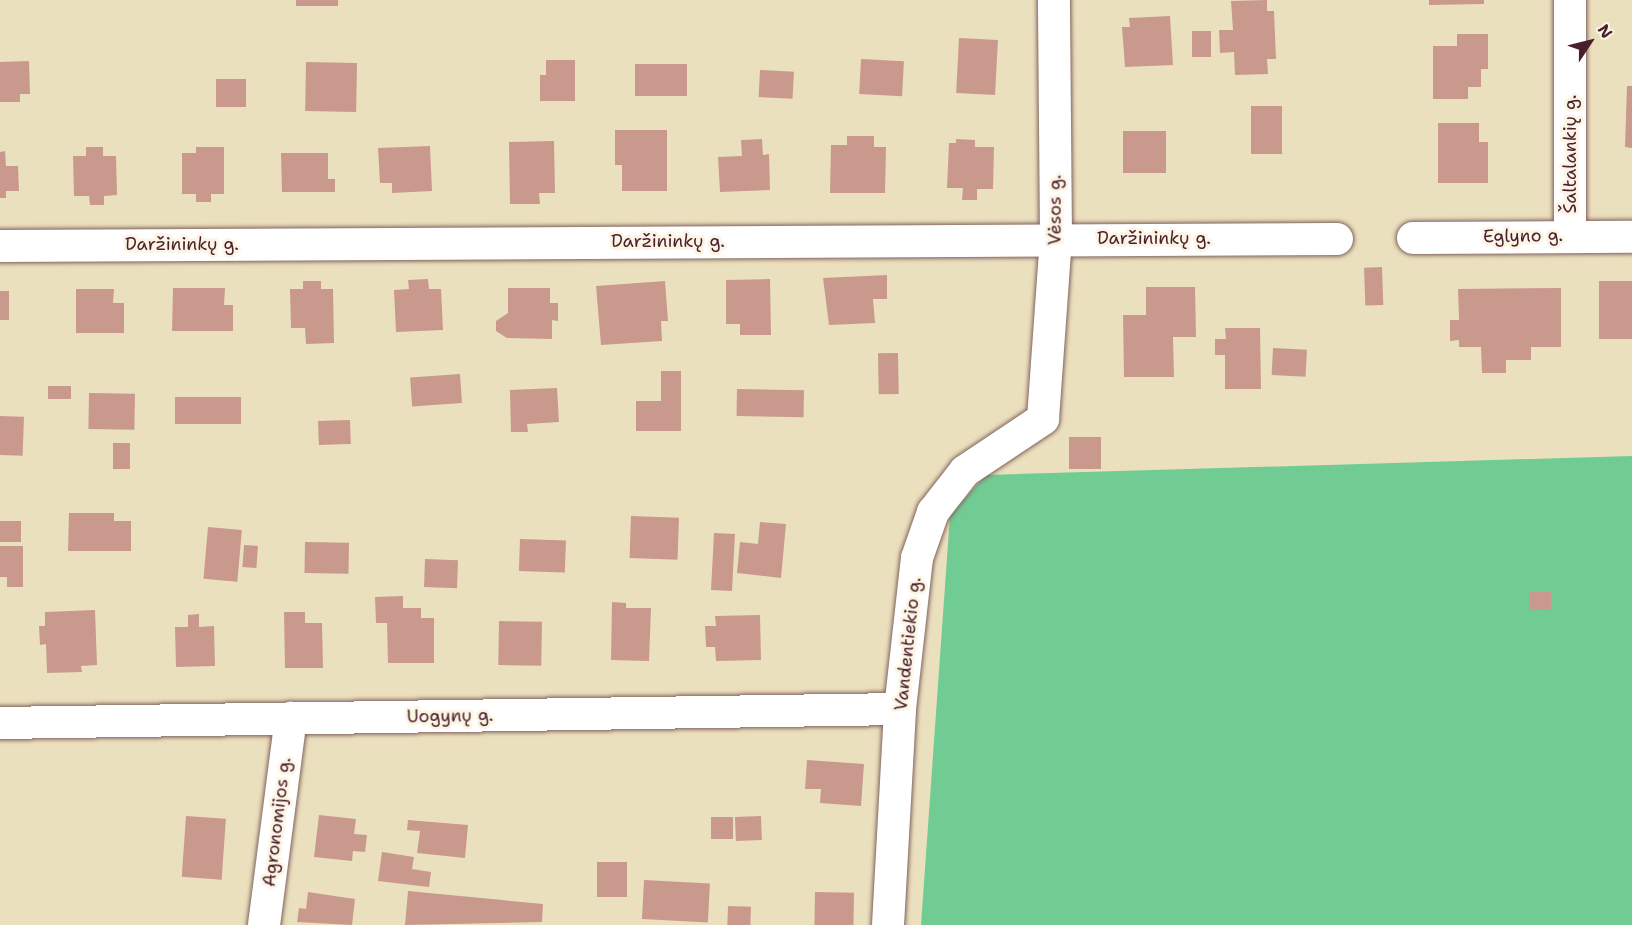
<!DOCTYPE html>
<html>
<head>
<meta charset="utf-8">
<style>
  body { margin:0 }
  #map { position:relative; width:1632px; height:925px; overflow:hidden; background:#ebe0be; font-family:"Shantell Sans",sans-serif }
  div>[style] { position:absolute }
  .green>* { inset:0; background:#71cc93 }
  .building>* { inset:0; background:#c9998d; transform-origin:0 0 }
  .roads { filter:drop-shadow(0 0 2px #82635e) drop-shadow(0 0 2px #82635e) }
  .street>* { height:32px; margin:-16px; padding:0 16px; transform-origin:16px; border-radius:16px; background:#fff }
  span { translate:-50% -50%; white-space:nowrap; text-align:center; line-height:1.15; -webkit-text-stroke:6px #fcf5e5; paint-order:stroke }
  .street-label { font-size:18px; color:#4a1f2b }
  .north { position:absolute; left:1560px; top:12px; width:60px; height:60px; -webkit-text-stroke:4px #fcf5e5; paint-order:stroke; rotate:55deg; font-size:16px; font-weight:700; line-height:24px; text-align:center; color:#4a1f2b }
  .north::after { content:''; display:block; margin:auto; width:21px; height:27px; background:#4a1f2b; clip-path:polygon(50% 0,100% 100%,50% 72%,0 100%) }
</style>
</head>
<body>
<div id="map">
  <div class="green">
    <div style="clip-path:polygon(1632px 456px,1632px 925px,921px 925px,950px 515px,986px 475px)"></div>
  </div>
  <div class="building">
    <div style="left:296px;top:0;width:42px;height:6px"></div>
    <div style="clip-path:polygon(1267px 0,1267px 11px,1274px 11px,1276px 59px,1267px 59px,1268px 74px,1235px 75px,1234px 52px,1220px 53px,1219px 30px,1233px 30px,1231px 1px)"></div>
    <div style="clip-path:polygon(1429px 0,1484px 0,1484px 4px,1429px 5px)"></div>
    <div style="clip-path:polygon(1170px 16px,1173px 65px,1125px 67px,1122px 27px,1130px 27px,1129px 18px)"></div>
    <div style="left:1192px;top:31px;width:19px;height:26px"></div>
    <div style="clip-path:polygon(1457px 34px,1488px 34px,1488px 69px,1481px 69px,1481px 87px,1468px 87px,1468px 99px,1433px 99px,1433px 46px,1457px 46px)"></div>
    <div style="left:959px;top:38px;width:39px;height:55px;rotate:3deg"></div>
    <div style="left:861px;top:59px;width:43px;height:35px;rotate:3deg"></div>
    <div style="clip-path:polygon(546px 60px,575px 60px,575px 101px,540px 101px,540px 75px,546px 75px)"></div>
    <div style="clip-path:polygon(29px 61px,30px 94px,20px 94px,20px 102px,0 102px,0 62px)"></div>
    <div style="left:306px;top:62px;width:51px;height:49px;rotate:1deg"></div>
    <div style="left:687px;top:64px;width:32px;height:52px;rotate:90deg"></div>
    <div style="left:760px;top:70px;width:34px;height:27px;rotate:3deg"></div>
    <div style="left:216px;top:79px;width:30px;height:28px"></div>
    <div style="clip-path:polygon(1627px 86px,1632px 86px,1632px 148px,1625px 147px)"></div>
    <div style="left:1251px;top:106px;width:31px;height:48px"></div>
    <div style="clip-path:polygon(1438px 123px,1479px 123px,1479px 142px,1488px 142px,1488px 183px,1438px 183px)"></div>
    <div style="clip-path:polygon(615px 130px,667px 130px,667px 191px,622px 191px,622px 165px,615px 165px)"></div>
    <div style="left:1123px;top:131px;width:43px;height:42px"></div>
    <div style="clip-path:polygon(847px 136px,874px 136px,874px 147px,886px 147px,885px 193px,830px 193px,831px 145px,847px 145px)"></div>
    <div style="clip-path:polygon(762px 139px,763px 155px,769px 154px,770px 190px,720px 192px,718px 157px,742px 156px,741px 140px)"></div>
    <div style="clip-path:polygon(956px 139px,975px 140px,975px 147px,994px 147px,993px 189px,977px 189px,977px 200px,962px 200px,963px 188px,947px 188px,949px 143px,956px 143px)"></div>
    <div style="clip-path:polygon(554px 141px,555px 193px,539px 193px,540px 204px,510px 204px,509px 142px)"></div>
    <div style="clip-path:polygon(430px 146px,432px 191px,392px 193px,392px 183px,380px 183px,378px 148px)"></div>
    <div style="clip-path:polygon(86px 147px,103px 147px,103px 156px,116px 156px,117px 195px,104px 196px,104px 205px,90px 205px,89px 196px,74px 196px,73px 156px,86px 156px)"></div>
    <div style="clip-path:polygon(196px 147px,224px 147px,224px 194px,211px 194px,211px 202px,196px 202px,196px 194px,182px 194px,182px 153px,196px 153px)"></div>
    <div style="clip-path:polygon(5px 151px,6px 166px,18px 166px,19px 191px,6px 191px,6px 198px,0 198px,0 152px)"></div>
    <div style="clip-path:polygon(281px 153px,328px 153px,328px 179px,335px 179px,335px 192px,282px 192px)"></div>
    <div style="left:1382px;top:267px;width:38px;height:18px;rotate:88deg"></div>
    <div style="clip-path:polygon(887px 275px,887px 299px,873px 299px,875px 323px,829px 325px,823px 278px)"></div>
    <div style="clip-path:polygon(428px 279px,429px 289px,441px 289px,443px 330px,396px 332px,394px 290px,409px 289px,408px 280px)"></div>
    <div style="clip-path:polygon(770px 279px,771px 335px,740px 335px,740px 324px,726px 324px,726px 280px)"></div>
    <div style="clip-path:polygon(303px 281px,321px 281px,321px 289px,333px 289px,334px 343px,306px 344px,305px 328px,291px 328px,290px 289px,303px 289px)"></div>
    <div style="clip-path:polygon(665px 281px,668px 321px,661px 321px,662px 341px,601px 345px,596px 286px)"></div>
    <div style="left:1599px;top:281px;width:33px;height:58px"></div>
    <div style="clip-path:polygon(1146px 287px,1195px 287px,1196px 337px,1173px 337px,1174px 377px,1124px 377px,1123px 315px,1146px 315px)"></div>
    <div style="clip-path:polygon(173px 288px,225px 288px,224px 305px,233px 305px,233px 331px,172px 331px)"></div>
    <div style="clip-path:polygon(508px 288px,550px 288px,550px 303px,558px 303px,558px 321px,552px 320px,552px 339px,507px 338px,496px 331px,496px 321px,508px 313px)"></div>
    <div style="clip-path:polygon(1561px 288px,1561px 347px,1531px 347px,1531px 360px,1506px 360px,1506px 373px,1482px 373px,1481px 347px,1459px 347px,1459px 340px,1450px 341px,1450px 320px,1459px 320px,1458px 289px)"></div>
    <div style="clip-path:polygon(76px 289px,114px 289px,113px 303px,124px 303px,124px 333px,76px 333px)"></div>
    <div style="left:0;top:291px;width:9px;height:29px"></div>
    <div style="clip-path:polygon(1225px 328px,1260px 328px,1261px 389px,1225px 389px,1225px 355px,1215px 355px,1215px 339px,1226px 339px)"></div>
    <div style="left:1273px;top:348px;width:34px;height:27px;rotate:3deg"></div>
    <div style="left:898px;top:353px;width:41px;height:20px;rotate:89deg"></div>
    <div style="clip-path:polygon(661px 371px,681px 371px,681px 431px,636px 431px,636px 401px,661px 401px)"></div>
    <div style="left:460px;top:374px;width:29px;height:50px;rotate:86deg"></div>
    <div style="left:48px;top:386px;width:23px;height:13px"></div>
    <div style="clip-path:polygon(557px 388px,559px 422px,527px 424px,528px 432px,511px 432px,510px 390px)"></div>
    <div style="left:737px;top:389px;width:67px;height:27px;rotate:1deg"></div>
    <div style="left:89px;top:393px;width:46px;height:36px;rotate:1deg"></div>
    <div style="left:175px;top:397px;width:66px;height:27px"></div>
    <div style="left:0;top:416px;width:24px;height:39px;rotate:2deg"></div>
    <div style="left:350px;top:420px;width:24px;height:32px;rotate:88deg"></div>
    <div style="left:1069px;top:437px;width:32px;height:32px"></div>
    <div style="left:113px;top:443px;width:17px;height:26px"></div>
    <div style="clip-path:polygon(69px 513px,114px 513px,114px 521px,131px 521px,131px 551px,68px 551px)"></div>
    <div style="left:631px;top:516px;width:48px;height:42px;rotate:2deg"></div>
    <div style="left:0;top:521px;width:21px;height:21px"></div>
    <div style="clip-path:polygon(760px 522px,786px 524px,781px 578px,737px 573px,740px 542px,758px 544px)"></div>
    <div style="left:208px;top:527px;width:34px;height:52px;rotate:5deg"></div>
    <div style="left:714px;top:533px;width:21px;height:57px;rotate:3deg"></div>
    <div style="left:520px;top:539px;width:46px;height:32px;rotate:2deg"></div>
    <div style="left:305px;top:542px;width:44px;height:31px;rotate:1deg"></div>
    <div style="left:244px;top:545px;width:14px;height:22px;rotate:4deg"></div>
    <div style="clip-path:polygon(0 546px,23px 546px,23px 587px,7px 587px,7px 577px,0 577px)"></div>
    <div style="left:425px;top:559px;width:33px;height:28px;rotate:2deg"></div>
    <div style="left:1530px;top:592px;width:21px;height:17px"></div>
    <div style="clip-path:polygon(403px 596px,403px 608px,421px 608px,421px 618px,434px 618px,434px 663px,388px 663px,387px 623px,376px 623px,375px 597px)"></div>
    <div style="clip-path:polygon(612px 602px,626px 603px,626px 608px,651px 608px,649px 661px,611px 660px)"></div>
    <div style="clip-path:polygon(95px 610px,97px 665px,81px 666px,82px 672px,47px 673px,46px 644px,40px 645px,39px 626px,45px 626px,45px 612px)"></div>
    <div style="clip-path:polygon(284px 612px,305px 612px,305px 623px,322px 623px,323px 668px,285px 668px)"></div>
    <div style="clip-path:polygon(199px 614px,199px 627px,214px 626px,215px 666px,176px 667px,175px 627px,188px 627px,188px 615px)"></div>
    <div style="clip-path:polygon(760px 615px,761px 660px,716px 661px,715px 647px,706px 647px,705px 626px,716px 626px,715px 616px)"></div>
    <div style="left:499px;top:621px;width:43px;height:44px;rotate:1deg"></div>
    <div style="clip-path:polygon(807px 760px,864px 764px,861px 806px,820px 803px,821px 789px,805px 789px)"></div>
    <div style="clip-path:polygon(319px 815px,356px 819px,354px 834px,367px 835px,365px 852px,353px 851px,352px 861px,314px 857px)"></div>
    <div style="left:186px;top:816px;width:40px;height:61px;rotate:4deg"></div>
    <div style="left:761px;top:816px;width:24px;height:26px;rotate:88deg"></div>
    <div style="left:711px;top:817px;width:22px;height:22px"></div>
    <div style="clip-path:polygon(408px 820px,468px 825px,465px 858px,417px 853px,420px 831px,407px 830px)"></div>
    <div style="clip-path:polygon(382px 852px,414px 857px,412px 869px,431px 872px,429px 887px,378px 881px)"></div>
    <div style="left:597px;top:862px;width:30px;height:35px"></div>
    <div style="left:644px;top:880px;width:66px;height:39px;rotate:3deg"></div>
    <div style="clip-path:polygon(408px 891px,543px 904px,542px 922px,405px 925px)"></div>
    <div style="clip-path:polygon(308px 892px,355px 899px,352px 925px,297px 922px,299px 908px,306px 909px)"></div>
    <div style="left:815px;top:892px;width:39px;height:33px;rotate:1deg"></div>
    <div style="left:728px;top:906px;width:23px;height:19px;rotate:2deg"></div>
  </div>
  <div class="roads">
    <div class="street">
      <div style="left:1570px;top:235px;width:235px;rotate:-90deg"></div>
      <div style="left:1413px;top:238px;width:219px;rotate:-0.3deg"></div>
      <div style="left:0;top:246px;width:1337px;rotate:-0.3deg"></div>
      <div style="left:0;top:723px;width:900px;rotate:-0.89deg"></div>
      <div style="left:264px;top:925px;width:209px;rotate:-82.6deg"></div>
      <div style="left:888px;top:925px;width:216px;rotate:-86.8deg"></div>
      <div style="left:900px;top:709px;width:152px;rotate:-83.6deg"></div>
      <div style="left:917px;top:558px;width:49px;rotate:-70.8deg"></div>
      <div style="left:933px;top:512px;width:52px;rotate:-52deg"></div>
      <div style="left:965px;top:471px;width:94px;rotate:-33.7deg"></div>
      <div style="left:1043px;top:419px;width:181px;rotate:-85.9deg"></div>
      <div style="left:1056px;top:238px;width:238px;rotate:-90.5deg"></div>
    </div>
  </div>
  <div class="street-label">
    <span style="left:1570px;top:154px;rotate:-90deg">Šaltalankių g.</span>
    <span style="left:1055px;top:210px;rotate:-90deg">Vėsos g.</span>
    <span style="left:1523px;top:236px;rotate:-1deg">Eglyno g.</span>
    <span style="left:1154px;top:238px">Daržininkų g.</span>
    <span style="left:668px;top:241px">Daržininkų g.</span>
    <span style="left:182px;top:244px">Daržininkų g.</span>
    <span style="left:908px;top:644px;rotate:-84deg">Vandentiekio g.</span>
    <span style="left:450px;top:716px;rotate:-1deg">Uogynų g.</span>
    <span style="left:277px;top:822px;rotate:-83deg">Agronomijos g.</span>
  </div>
  <div class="north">N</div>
</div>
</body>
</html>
